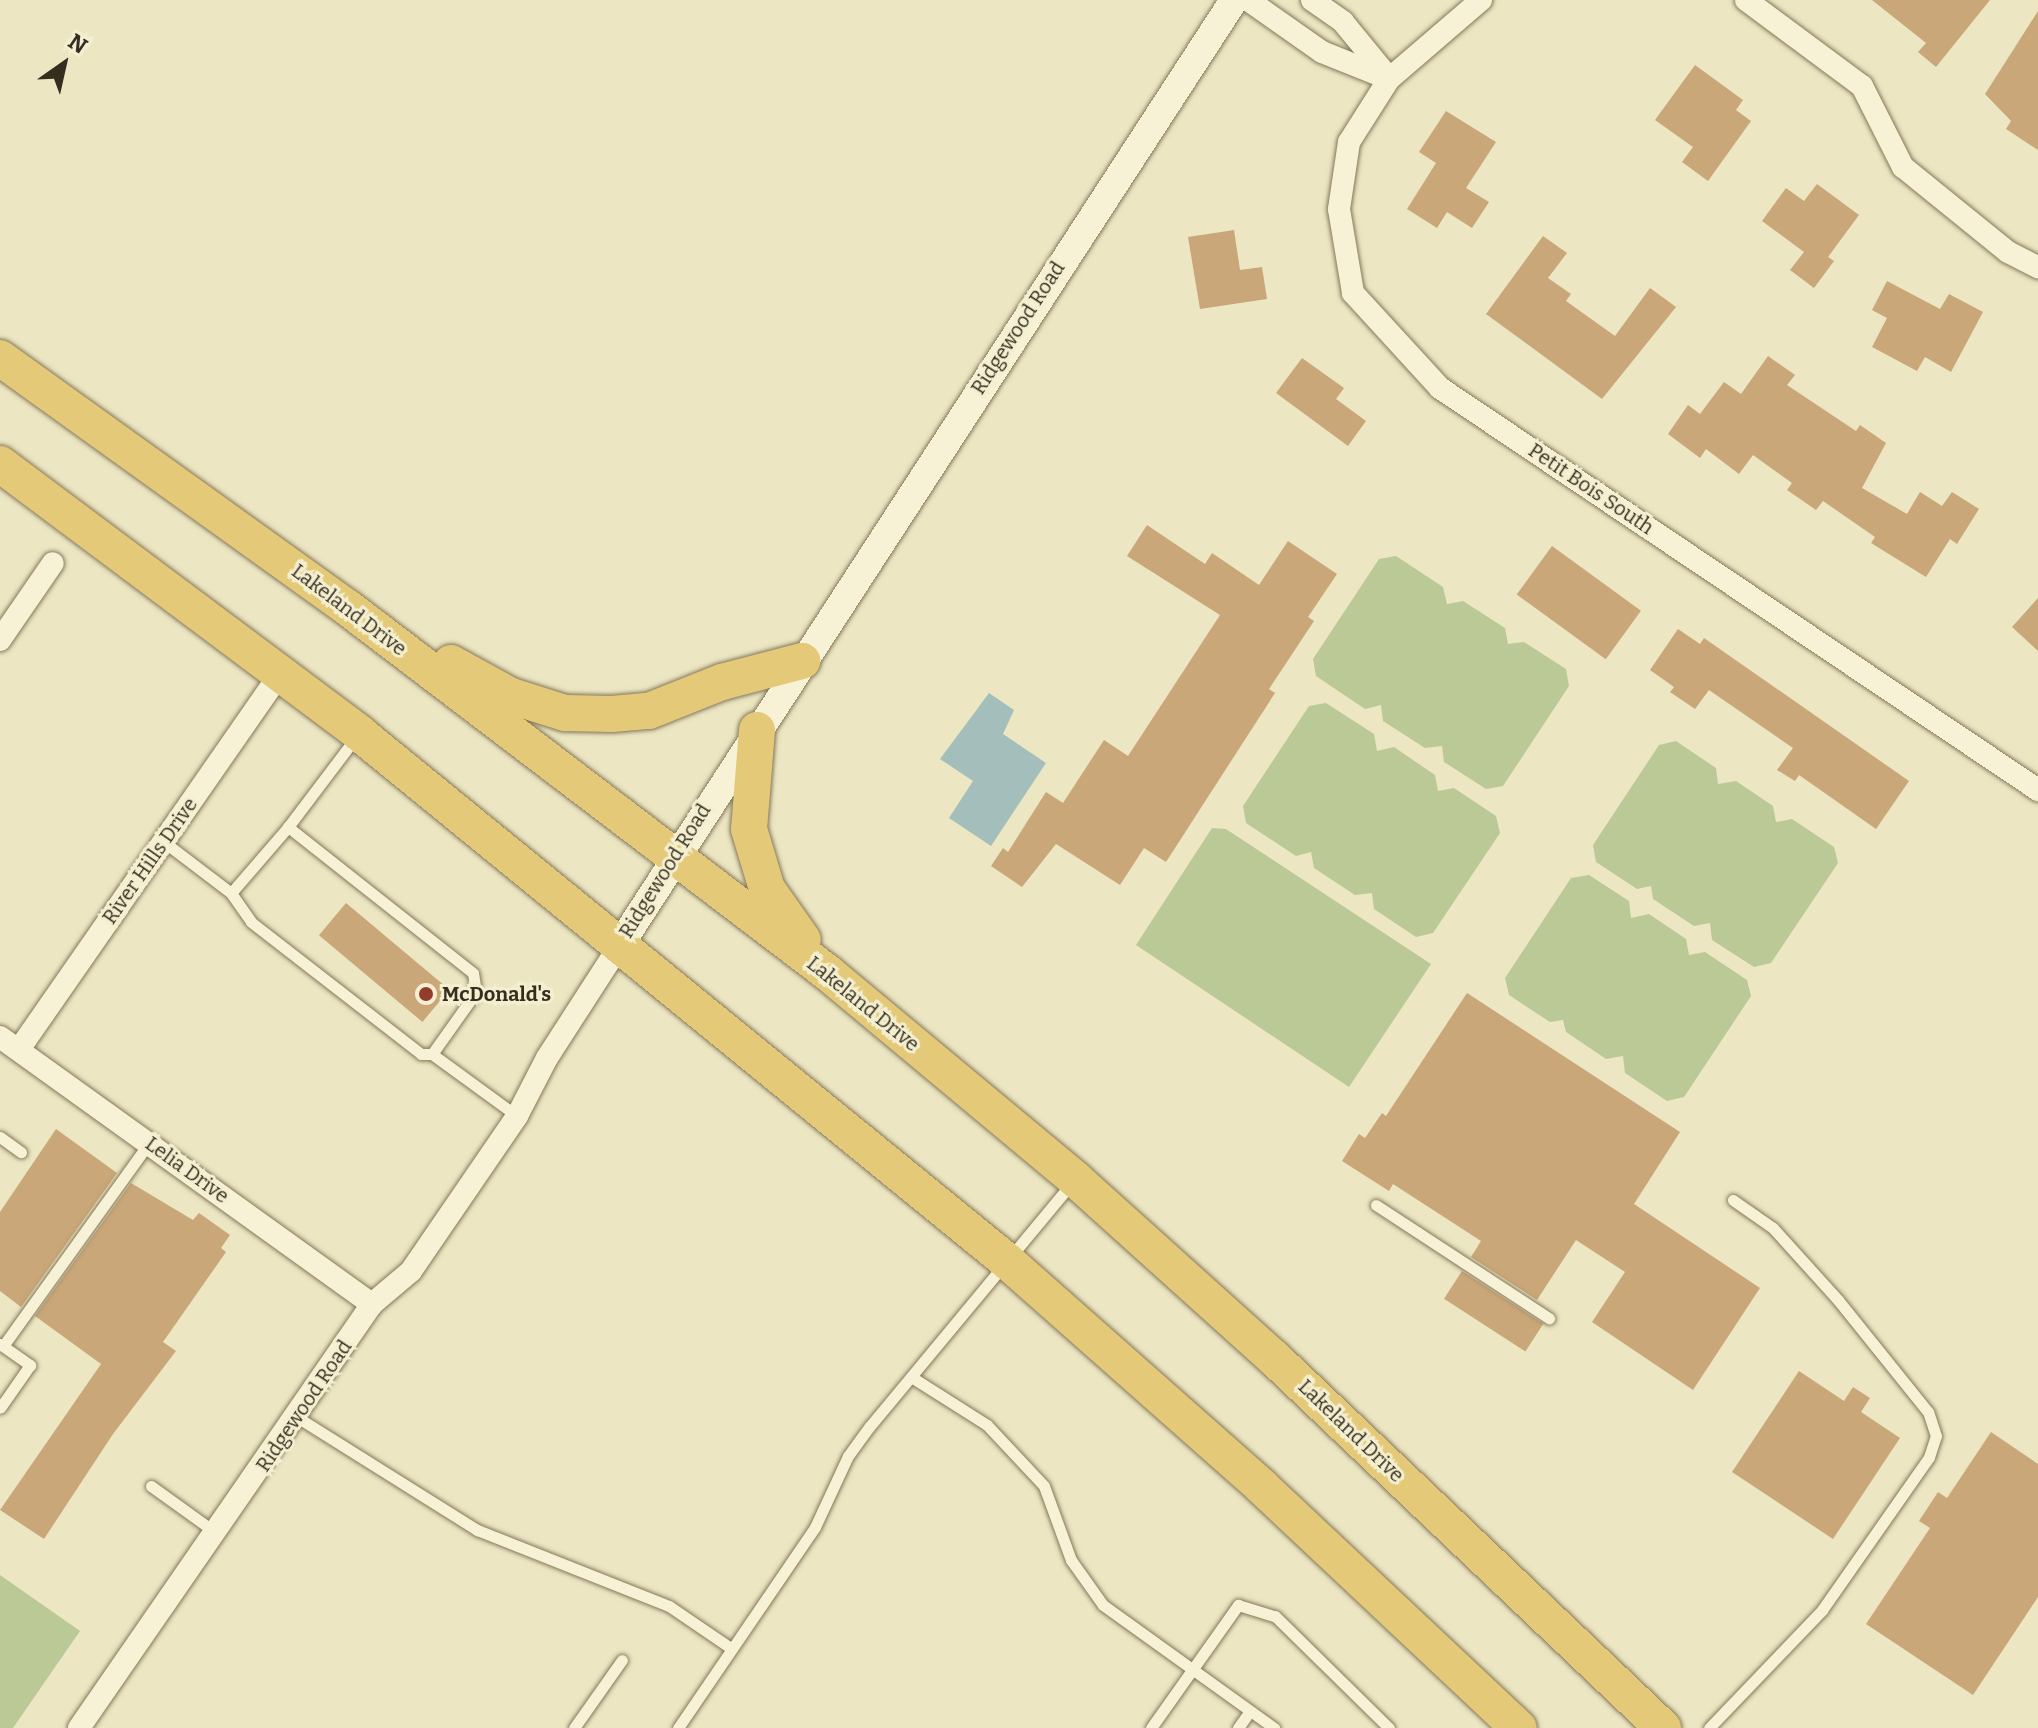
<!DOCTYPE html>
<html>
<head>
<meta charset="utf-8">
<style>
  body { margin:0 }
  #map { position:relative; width:2038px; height:1728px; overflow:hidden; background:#ece6c2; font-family:Bitter,serif }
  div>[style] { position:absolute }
  .green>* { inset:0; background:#bbc997 }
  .water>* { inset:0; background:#a4bfbb }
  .building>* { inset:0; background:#c9a779; transform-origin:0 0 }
  .roads { filter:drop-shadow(0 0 2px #85785a) drop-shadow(0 0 2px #85785a) }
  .service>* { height:11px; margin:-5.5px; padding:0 5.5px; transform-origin:5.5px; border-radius:5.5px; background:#f7f2d5 }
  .minor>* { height:22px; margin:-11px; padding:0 11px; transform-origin:11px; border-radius:11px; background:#f7f2d5 }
  .tertiary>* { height:28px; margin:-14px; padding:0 14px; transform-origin:14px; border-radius:14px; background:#f7f2d5 }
  .trunk>* { height:36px; margin:-18px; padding:0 18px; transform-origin:18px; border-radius:18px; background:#e4ca78 }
  .dots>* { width:22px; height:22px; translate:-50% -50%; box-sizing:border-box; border:4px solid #f4efd1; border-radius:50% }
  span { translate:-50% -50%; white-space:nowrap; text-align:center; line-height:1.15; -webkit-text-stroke:6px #f4efd1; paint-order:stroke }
  .street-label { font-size:20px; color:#352d1e }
  .poi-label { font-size:20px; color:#352d1e; font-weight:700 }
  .left { translate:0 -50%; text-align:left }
  .north { position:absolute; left:24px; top:24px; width:80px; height:80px; -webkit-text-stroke:6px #f4efd1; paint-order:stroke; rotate:34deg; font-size:22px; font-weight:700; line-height:32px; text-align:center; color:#352d1e }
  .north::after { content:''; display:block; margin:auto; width:28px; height:36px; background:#352d1e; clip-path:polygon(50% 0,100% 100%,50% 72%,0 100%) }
</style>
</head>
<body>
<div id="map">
  <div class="green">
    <div style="clip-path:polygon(1396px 556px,1443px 587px,1447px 604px,1463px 601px,1505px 628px,1508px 644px,1524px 642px,1566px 669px,1569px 686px,1503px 786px,1486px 789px,1444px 762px,1442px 746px,1425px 748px,1383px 721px,1381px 705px,1365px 709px,1316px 676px,1313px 659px,1379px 559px)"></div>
    <div style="clip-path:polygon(1326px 703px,1374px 734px,1377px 751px,1394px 747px,1435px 775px,1438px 791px,1454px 788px,1496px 816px,1500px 833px,1433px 933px,1416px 937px,1374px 909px,1372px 893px,1355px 895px,1314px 868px,1311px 852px,1296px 856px,1246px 823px,1243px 806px,1309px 706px)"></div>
    <div style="clip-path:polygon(1676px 741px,1716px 768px,1718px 784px,1736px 781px,1773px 806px,1776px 822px,1792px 819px,1834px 847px,1838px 863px,1771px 963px,1754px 967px,1712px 940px,1710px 923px,1694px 926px,1653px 899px,1651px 886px,1637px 889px,1596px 862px,1593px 845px,1659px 745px)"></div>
    <div style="clip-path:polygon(1212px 828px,1226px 829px,1431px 964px,1349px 1087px,1136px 945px)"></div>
    <div style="clip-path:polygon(1589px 875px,1629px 901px,1631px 918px,1649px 914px,1686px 939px,1689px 955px,1705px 952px,1747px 980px,1751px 996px,1684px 1097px,1667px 1101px,1625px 1073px,1623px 1056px,1606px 1059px,1566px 1032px,1563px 1020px,1550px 1022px,1509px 995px,1505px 978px,1571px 878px)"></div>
    <div style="clip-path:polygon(0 1575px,80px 1631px,13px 1728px,0 1728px)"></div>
  </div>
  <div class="water">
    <div style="clip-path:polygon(989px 693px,1014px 710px,1003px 734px,1046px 763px,991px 846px,949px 818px,973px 781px,940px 759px)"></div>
  </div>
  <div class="building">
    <div style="clip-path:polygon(1872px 0,1990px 0,1936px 67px,1918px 52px,1926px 43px)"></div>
    <div style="clip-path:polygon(2038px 11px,2038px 150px,2006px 129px,2011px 121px,1985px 94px)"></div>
    <div style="clip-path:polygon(1695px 65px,1743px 100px,1736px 110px,1751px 121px,1708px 181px,1682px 162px,1693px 147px,1655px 120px)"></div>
    <div style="clip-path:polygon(1446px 111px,1496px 142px,1466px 188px,1489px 202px,1472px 228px,1447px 212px,1437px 228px,1407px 209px,1436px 163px,1419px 152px)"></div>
    <div style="clip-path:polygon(1817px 184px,1859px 215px,1828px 257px,1834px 261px,1814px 288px,1790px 270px,1804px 252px,1762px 221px,1786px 188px,1804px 201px)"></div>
    <div style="clip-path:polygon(1234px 230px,1240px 270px,1262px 267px,1267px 299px,1200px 309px,1188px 237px)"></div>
    <div style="clip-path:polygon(1543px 236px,1567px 253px,1548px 278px,1571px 294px,1566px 301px,1615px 336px,1650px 288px,1676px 307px,1602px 399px,1486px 314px)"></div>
    <div style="clip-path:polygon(1887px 281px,1940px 309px,1949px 294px,1983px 312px,1951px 372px,1925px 357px,1917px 371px,1872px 347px,1887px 318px,1872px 310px)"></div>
    <div style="clip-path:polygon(1768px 356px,1795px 375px,1787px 385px,1856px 431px,1860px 425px,1886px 443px,1862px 488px,1907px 514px,1920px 492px,1942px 506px,1952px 492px,1979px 509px,1957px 544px,1950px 539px,1926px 577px,1871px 543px,1875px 537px,1823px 501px,1816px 510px,1787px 490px,1792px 483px,1753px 455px,1739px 474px,1706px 449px,1700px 458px,1668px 434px,1688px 405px,1700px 414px,1724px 382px,1741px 394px)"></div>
    <div style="clip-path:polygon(1302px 358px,1344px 388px,1336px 399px,1366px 421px,1348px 446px,1276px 393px)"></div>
    <div style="clip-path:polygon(1147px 525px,1205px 564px,1212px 553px,1259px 585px,1288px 541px,1337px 574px,1308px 617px,1314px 621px,1269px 689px,1275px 693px,1166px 862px,1144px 848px,1120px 885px,1056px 844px,1022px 887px,991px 866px,1003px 848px,1008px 852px,1046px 792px,1063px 803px,1104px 740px,1128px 756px,1220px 615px,1127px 556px)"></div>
    <div style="left:1552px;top:546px;width:110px;height:60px;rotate:36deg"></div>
    <div style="clip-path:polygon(2038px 598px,2038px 651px,2012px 627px)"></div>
    <div style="clip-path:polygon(1678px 629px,1700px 644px,1704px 638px,1909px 781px,1876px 829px,1799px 775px,1795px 781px,1777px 770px,1793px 748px,1709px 690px,1695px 709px,1670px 692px,1674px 687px,1650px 670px)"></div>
    <div style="left:346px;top:903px;width:135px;height:42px;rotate:40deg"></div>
    <div style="clip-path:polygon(1467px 993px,1680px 1132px,1634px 1204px,1760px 1288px,1693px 1390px,1592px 1322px,1625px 1272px,1576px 1240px,1537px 1300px,1471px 1257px,1481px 1241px,1393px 1184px,1389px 1191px,1342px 1161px,1359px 1134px,1365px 1138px,1382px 1113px,1386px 1116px)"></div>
    <div style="clip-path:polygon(56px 1129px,117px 1173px,21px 1307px,0 1291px,0 1212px)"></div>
    <div style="clip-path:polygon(131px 1183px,193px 1220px,199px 1213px,230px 1235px,221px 1248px,226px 1252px,163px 1342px,176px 1351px,113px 1434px,44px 1539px,0 1510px,101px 1364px,35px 1316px)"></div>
    <div style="left:1462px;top:1271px;width:97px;height:33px;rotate:33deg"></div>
    <div style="clip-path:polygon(1799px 1371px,1844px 1401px,1853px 1387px,1870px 1398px,1861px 1412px,1900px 1438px,1833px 1539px,1732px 1472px)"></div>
    <div style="clip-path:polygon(1991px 1432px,2038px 1464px,2038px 1597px,1973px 1695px,1866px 1624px,1930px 1528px,1919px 1521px,1938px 1492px,1947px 1498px)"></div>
  </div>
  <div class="roads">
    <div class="service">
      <div style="left:288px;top:827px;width:113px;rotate:-52.9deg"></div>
      <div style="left:164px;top:842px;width:84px;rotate:37.3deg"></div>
      <div style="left:432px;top:1054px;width:76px;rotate:-54.6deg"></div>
      <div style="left:476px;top:992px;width:19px;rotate:-99deg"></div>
      <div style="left:473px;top:973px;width:236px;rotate:-141.7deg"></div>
      <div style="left:288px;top:827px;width:87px;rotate:130.8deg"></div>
      <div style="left:231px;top:893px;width:35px;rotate:55deg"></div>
      <div style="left:251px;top:922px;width:215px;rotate:37.8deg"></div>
      <div style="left:421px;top:1054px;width:11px"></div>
      <div style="left:432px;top:1054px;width:105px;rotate:36.1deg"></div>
      <div style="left:0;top:1137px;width:26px;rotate:36deg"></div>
      <div style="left:1376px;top:1205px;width:207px;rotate:33.2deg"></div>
      <div style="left:0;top:1344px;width:37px;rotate:35deg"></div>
      <div style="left:30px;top:1365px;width:52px;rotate:124.9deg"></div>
      <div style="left:3px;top:1346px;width:250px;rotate:-54.3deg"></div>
      <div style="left:913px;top:1378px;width:88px;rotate:32.4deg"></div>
      <div style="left:987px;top:1425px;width:83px;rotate:46.9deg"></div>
      <div style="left:1044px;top:1486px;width:79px;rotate:70deg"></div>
      <div style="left:1071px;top:1560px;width:55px;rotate:54.6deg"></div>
      <div style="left:1103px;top:1605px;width:211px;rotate:35.7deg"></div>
      <div style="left:297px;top:1417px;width:213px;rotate:32.1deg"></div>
      <div style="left:477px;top:1530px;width:206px;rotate:21.6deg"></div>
      <div style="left:669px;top:1606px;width:76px;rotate:34.3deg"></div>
      <div style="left:151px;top:1486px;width:79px;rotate:35.7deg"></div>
      <div style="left:574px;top:1728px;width:83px;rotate:-54.8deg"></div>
      <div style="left:678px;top:1728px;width:243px;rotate:-55.7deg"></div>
      <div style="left:815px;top:1527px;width:78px;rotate:-65.1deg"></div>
      <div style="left:848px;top:1456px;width:37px;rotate:-54deg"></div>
      <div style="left:870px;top:1426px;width:316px;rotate:-50.3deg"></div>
      <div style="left:1151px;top:1728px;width:151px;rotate:-54.7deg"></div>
      <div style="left:1238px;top:1605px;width:39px;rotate:17deg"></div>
      <div style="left:1275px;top:1616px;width:160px;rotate:44.5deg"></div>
      <div style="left:1238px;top:1728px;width:19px;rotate:-55deg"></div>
      <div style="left:1709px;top:1728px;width:163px;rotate:-46.2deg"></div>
      <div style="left:1822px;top:1610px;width:187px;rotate:-55deg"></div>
      <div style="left:1929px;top:1457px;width:22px;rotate:-72deg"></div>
      <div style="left:1936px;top:1436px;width:25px;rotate:-108deg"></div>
      <div style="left:1928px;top:1412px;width:144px;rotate:-128.8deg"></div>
      <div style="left:1838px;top:1300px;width:97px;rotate:-132.1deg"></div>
      <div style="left:1773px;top:1228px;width:49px;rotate:-145deg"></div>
    </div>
    <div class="minor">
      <div style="left:1248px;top:0;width:90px;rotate:35.1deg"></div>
      <div style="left:1322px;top:52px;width:72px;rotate:21.9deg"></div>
      <div style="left:1312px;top:0;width:38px;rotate:35deg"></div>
      <div style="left:1343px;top:22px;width:72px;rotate:50.6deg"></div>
      <div style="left:1481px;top:0;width:121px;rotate:139.3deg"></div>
      <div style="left:1389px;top:79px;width:75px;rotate:122.4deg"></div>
      <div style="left:1349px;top:142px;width:68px;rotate:98.5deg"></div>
      <div style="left:1339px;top:209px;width:85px;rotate:80.5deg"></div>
      <div style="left:1353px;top:293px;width:129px;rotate:47.5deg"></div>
      <div style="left:1440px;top:388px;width:721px;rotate:33.91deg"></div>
      <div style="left:1746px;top:0;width:144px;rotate:36.6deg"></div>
      <div style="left:1862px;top:86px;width:91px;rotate:63.2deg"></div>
      <div style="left:1903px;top:167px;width:135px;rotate:39deg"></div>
      <div style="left:2008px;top:252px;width:34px;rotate:27deg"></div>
      <div style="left:0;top:640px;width:93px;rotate:-55.5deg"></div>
      <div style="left:0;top:1037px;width:458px;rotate:35.7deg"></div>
      <div style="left:20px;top:1048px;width:455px;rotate:-55.2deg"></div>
      <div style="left:79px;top:1728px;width:515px;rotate:-55.35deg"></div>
      <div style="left:372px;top:1304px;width:51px;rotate:-40.2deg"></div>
      <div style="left:411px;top:1271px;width:188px;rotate:-55.6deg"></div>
      <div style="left:517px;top:1116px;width:65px;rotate:-62.7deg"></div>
      <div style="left:547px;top:1058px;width:137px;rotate:-57.2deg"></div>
    </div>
    <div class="tertiary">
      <div style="left:621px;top:943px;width:1125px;rotate:-56.97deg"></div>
    </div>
    <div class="trunk">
      <div style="left:0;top:358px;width:428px;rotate:35.7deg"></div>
      <div style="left:348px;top:608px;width:603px;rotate:37.25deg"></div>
      <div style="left:828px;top:973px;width:322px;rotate:39.8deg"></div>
      <div style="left:1075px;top:1179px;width:268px;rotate:42deg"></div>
      <div style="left:1274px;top:1358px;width:537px;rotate:43.57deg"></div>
      <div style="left:0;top:464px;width:449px;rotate:36.8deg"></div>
      <div style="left:359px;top:733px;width:837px;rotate:39.18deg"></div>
      <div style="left:1008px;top:1262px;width:339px;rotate:41.5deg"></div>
      <div style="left:1262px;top:1487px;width:352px;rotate:43.2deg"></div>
      <div style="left:451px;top:663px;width:68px;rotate:28.8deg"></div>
      <div style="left:511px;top:696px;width:57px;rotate:17.5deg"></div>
      <div style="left:565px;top:713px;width:47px;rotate:1.2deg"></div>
      <div style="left:612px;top:714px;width:37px;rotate:-5deg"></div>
      <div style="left:649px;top:711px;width:79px;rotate:-21.7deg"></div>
      <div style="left:722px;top:682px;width:83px;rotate:-14.7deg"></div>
      <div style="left:757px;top:730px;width:99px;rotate:94.6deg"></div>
      <div style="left:749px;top:829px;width:63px;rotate:73.3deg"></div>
      <div style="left:767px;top:889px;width:62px;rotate:54.8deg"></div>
    </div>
  </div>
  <div class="dots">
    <div style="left:426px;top:994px;background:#923c2c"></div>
  </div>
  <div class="street-label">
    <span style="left:1018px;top:328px;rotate:-57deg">Ridgewood Road</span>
    <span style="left:1591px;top:489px;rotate:34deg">Petit Bois South</span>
    <span style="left:349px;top:610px;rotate:37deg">Lakeland Drive</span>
    <span style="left:150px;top:861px;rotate:-55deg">River Hills Drive</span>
    <span style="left:665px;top:871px;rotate:-58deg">Ridgewood Road</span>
    <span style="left:863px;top:1004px;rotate:39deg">Lakeland Drive</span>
    <span style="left:187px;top:1170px;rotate:36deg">Lelia Drive</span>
    <span style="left:304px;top:1406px;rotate:-56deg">Ridgewood Road</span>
    <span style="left:1351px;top:1431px;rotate:44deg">Lakeland Drive</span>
  </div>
  <div class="poi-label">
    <span class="left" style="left:442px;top:994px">McDonald's</span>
  </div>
  <div class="north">N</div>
</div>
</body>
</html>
